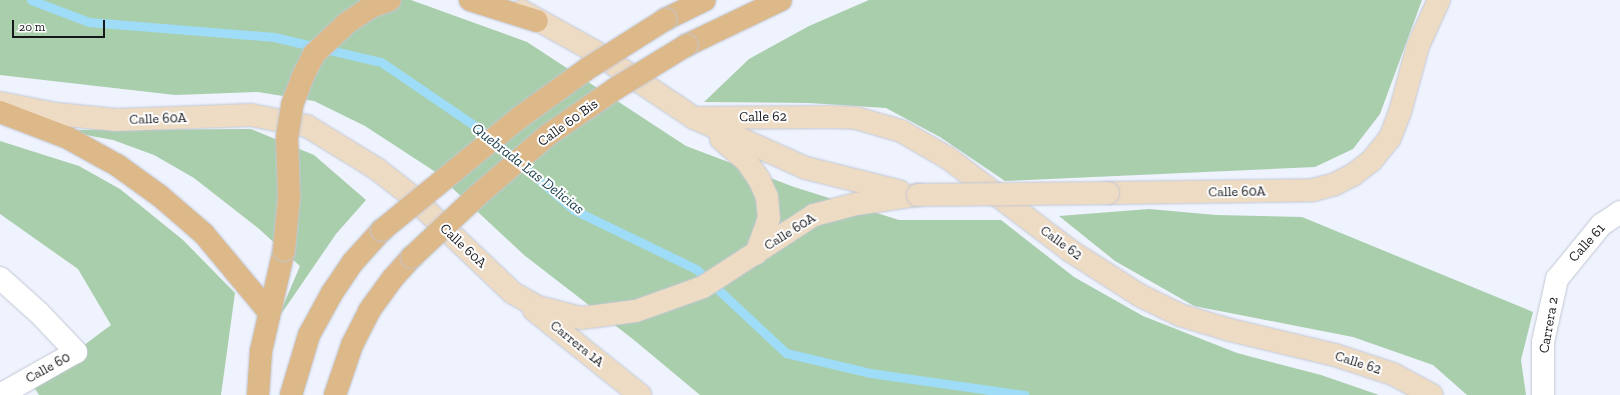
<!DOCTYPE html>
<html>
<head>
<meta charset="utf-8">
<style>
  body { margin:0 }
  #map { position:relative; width:1620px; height:395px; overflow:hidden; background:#eef3fe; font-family:"Zilla Slab",serif }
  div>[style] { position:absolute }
  .green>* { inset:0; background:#a9ceac }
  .stream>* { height:9px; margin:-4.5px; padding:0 4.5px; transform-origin:4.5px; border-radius:4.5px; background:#9edcf7 }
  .roads { filter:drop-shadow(0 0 1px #c2c7d2) drop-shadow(0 0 1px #c2c7d2) }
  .street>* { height:22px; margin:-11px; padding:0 11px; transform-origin:11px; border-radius:11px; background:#fff }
  .secondary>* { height:22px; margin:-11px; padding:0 11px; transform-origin:11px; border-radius:11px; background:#eedbc4 }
  .primary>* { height:22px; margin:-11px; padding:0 11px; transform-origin:11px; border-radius:11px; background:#ddb888 }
  .bridges { filter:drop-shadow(0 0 1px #c2c7d2) drop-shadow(0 0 1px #c2c7d2) }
  .secondary-bridge>* { height:22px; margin:-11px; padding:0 11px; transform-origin:11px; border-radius:11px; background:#eedbc4 }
  .primary-bridge>* { height:22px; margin:-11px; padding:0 11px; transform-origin:11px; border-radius:11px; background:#ddb888 }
  span { translate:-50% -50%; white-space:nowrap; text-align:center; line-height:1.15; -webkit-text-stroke:4px #fff; paint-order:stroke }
  .street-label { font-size:14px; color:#16171b }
  .water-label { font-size:15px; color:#153a48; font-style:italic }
  .scale { position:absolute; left:12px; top:20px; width:93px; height:18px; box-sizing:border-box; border:2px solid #16171b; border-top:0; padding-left:5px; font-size:12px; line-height:14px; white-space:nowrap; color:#16171b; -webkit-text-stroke:3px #fff; paint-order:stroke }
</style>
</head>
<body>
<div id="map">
  <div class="green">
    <div style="clip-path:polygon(0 0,411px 0,527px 42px,686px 146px,794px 187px,899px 220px,1001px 220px,1074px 277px,1143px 316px,1237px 353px,1321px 375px,1379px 395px,700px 395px,634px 340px,524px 255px,434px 171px,365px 126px,314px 101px,258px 92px,175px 95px,0 75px)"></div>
    <div style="clip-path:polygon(869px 0,1422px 0,1380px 114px,1353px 149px,1315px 167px,1005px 181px,940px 137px,886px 108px,809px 103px,704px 102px,749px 59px,809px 26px)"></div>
    <div style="clip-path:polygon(251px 129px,314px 155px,366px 200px,336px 234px,277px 320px,300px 266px,258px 228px,194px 178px,154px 155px,113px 140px,59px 130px)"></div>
    <div style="clip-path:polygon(0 141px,79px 166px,120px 189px,183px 240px,235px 293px,221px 395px,39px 395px,32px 384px,111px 325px,78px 269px,0 214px)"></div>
    <div style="clip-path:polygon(1149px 209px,1216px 215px,1302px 217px,1533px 312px,1521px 360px,1526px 395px,1467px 395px,1433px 365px,1353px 337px,1194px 306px,1115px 261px,1059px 216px)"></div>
  </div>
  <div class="stream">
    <div style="left:31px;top:0;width:62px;rotate:20.8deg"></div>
    <div style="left:89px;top:22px;width:186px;rotate:4.6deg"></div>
    <div style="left:274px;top:37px;width:110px;rotate:13.2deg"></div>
    <div style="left:381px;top:62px;width:121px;rotate:34.2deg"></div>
    <div style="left:481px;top:130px;width:123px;rotate:40.7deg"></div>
    <div style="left:574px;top:210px;width:136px;rotate:25.8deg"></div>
    <div style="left:696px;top:269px;width:123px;rotate:43deg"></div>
    <div style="left:786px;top:353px;width:86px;rotate:13.4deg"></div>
    <div style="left:870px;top:373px;width:156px;rotate:8.1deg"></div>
  </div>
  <div class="roads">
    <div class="street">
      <div style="left:0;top:278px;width:52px;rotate:41.9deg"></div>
      <div style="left:39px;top:313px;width:54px;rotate:46.5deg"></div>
      <div style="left:76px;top:352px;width:87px;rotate:150.5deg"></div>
      <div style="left:1543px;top:395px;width:53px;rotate:-90deg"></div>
      <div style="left:1543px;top:342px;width:65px;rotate:-77.5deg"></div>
      <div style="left:1557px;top:279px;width:70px;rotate:-50.8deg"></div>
      <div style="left:1601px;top:225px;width:23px;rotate:-34deg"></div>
    </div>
    <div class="secondary">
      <div style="left:522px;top:11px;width:82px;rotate:29.1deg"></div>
      <div style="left:594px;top:51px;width:120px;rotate:33.8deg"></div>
      <div style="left:694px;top:118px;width:123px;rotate:24.1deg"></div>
      <div style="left:806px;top:168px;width:96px;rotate:13.9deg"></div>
      <div style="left:0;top:103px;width:57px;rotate:11.1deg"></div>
      <div style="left:56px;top:114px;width:61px;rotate:5.6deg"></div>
      <div style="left:117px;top:120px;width:134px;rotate:-2.1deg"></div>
      <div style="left:251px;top:115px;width:57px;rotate:11.1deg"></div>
      <div style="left:307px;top:126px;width:82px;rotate:31.6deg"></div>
      <div style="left:377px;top:169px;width:42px;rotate:38.2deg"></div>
      <div style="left:410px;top:195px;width:142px;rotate:43.6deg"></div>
      <div style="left:513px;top:293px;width:29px;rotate:29deg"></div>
      <div style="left:538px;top:307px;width:44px;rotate:14.3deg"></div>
      <div style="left:581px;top:318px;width:55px;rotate:-7.3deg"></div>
      <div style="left:636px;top:311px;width:71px;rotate:-19.7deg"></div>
      <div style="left:703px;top:287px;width:132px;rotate:-33deg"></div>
      <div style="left:814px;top:215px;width:43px;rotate:-14.7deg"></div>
      <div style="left:856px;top:204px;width:63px;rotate:-8.3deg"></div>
      <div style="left:694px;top:118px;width:137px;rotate:-0.4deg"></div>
      <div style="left:831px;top:117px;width:25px;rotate:2deg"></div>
      <div style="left:856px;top:118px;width:47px;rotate:16.1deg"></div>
      <div style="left:901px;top:131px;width:54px;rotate:29.9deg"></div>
      <div style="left:948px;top:158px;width:152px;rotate:37.2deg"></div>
      <div style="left:1069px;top:250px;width:83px;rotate:32.7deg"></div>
      <div style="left:1139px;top:295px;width:46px;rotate:26deg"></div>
      <div style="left:1180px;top:315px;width:52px;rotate:16.7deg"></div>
      <div style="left:1230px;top:330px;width:108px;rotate:13.4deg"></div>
      <div style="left:1335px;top:355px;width:61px;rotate:18.1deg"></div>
      <div style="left:1393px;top:374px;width:44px;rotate:28.3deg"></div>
      <div style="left:721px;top:139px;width:35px;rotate:41deg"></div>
      <div style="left:747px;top:162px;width:21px;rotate:55deg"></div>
      <div style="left:759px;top:179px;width:20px;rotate:66deg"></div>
      <div style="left:767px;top:197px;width:21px;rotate:85deg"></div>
      <div style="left:769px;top:218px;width:38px;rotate:110deg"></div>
      <div style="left:1108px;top:193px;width:205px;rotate:-0.8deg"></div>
      <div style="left:1313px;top:190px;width:23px;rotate:-15deg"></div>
      <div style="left:1335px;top:184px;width:20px;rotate:-27deg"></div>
      <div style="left:1353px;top:175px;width:24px;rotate:-38deg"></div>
      <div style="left:1372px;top:160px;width:28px;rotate:-51deg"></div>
      <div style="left:1390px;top:138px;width:28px;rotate:-69deg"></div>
      <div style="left:1400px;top:112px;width:68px;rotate:-74.7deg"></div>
      <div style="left:1418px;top:46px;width:51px;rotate:-65.5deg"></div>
      <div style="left:534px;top:310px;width:136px;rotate:38.7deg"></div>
    </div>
    <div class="primary">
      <div style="left:470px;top:0;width:70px;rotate:17.4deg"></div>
      <div style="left:666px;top:19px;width:43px;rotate:-26deg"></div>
      <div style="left:687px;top:45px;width:104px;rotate:-25.6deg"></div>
      <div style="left:0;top:112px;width:73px;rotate:20.9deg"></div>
      <div style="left:68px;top:138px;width:56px;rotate:28.9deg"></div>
      <div style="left:117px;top:165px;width:53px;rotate:35.8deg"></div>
      <div style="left:160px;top:196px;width:58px;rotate:40.8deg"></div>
      <div style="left:204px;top:234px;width:102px;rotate:50.2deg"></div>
      <div style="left:258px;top:395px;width:44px;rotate:-86.1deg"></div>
      <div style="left:261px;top:351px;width:104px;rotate:-77.2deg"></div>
      <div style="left:291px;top:395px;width:63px;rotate:-73.3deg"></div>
      <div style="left:309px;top:335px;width:48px;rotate:-61.3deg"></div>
      <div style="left:332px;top:293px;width:37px;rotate:-56deg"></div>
      <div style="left:353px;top:262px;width:43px;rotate:-47.8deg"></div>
      <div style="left:335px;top:395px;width:53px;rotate:-71.2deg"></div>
      <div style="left:352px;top:345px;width:38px;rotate:-63deg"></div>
      <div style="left:369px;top:311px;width:41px;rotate:-54deg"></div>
      <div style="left:393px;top:278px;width:28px;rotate:-48deg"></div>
    </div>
  </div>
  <div class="bridges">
    <div class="secondary-bridge">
      <div style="left:918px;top:195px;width:190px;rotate:-0.6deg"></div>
    </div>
    <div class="primary-bridge">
      <div style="left:382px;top:230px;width:177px;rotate:-39.3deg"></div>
      <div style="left:519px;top:118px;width:84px;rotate:-35.8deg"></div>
      <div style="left:587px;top:69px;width:93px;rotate:-32.3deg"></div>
      <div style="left:284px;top:250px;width:53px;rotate:-84.6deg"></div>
      <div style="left:289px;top:197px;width:59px;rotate:-91.9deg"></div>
      <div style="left:287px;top:138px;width:33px;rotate:-81deg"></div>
      <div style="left:292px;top:105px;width:31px;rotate:-69deg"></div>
      <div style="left:303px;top:76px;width:25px;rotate:-63deg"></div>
      <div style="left:314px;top:54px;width:45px;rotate:-43.2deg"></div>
      <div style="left:347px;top:23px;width:29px;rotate:-34deg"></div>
      <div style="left:371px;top:7px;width:20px;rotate:-20deg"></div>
      <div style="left:412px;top:257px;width:91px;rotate:-43.2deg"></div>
      <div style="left:478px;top:195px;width:92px;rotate:-40.6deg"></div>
      <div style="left:548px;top:135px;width:81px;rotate:-34.5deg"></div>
      <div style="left:615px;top:89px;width:84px;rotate:-31.4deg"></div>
    </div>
  </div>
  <div class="street-label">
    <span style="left:763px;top:117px;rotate:-1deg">Calle 62</span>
    <span style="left:158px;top:119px;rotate:-2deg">Calle 60A</span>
    <span style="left:568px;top:123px;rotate:-36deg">Calle 60 Bis</span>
    <span style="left:1237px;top:192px;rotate:-1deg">Calle 60A</span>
    <span style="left:790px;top:232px;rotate:-32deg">Calle 60A</span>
    <span style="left:1061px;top:243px;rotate:36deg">Calle 62</span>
    <span style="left:1587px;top:243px;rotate:-48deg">Calle 61</span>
    <span style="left:463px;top:246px;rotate:43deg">Calle 60A</span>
    <span style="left:1549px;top:325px;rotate:-80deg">Carrera 2</span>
    <span style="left:577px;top:344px;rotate:39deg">Carrera 1A</span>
    <span style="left:1358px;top:363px;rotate:18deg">Calle 62</span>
    <span style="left:48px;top:368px;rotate:-29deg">Calle 60</span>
  </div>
  <div class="water-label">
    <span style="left:528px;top:169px;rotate:38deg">Quebrada Las Delicias</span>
  </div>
  <div class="scale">20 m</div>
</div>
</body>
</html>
